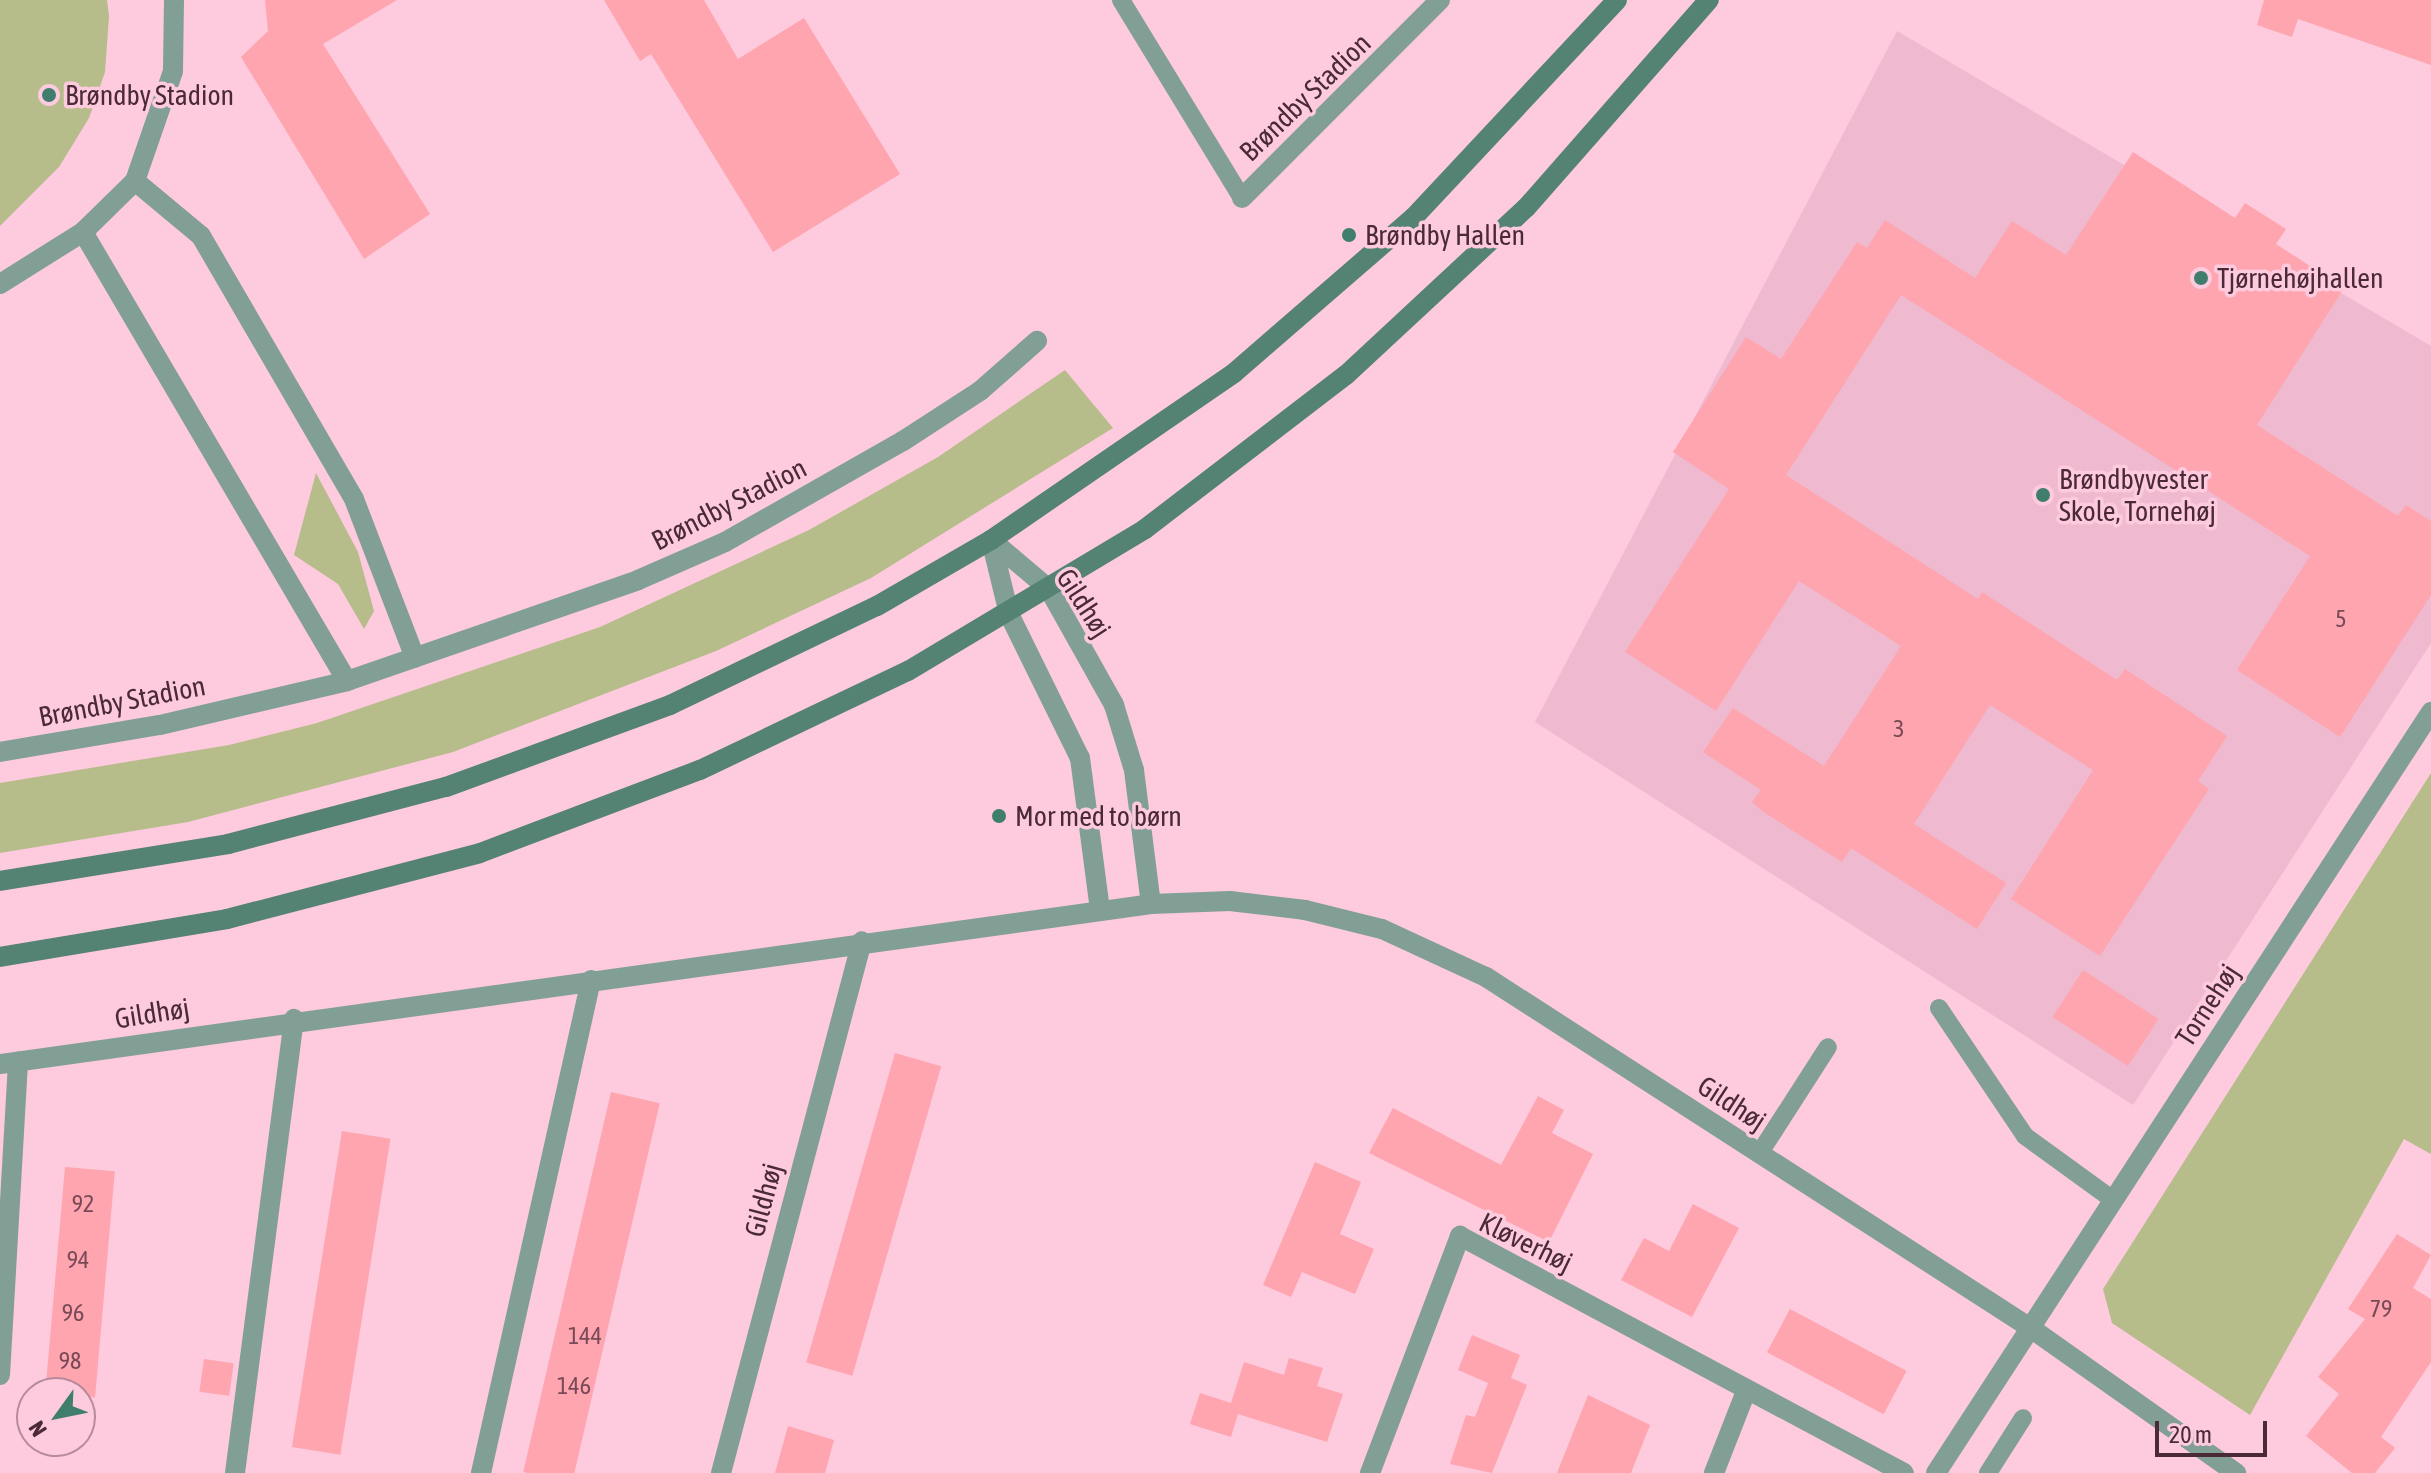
<!DOCTYPE html>
<html>
<head>
<meta charset="utf-8">
<style>
  body { margin:0 }
  #map { position:relative; width:2431px; height:1473px; overflow:hidden; background:#fdcade; font-family:"Asap Condensed",sans-serif }
  div>[style] { position:absolute }
  .built>* { inset:0; background:#efb9cf }
  .green>* { inset:0; background:#b6bc8a }
  .building>* { inset:0; background:#fea5af; transform-origin:0 0 }
  .lane>* { height:18px; margin:-9px; padding:0 9px; transform-origin:9px; border-radius:9px; background:#819f95 }
  .street>* { height:20px; margin:-10px; padding:0 10px; transform-origin:10px; border-radius:10px; background:#819f95 }
  .secondary>* { height:20px; margin:-10px; padding:0 10px; transform-origin:10px; border-radius:10px; background:#548273 }
  .dots>* { width:22px; height:22px; translate:-50% -50%; box-sizing:border-box; border:4px solid #fdcade; border-radius:50% }
  span { translate:-50% -50%; white-space:nowrap; text-align:center; line-height:1.15; -webkit-text-stroke:7px #fdcade; paint-order:stroke }
  .number-label { font-size:24px; color:#784956 }
  .number-label span { -webkit-text-stroke-width:0 }
  .poi-label { font-size:28px; color:#4b2a38 }
  .left { translate:0 -50%; text-align:left }
  .street-label { font-size:28px; color:#4b2a38 }
  .north { position:absolute; left:16px; top:1377px; width:80px; height:80px; box-sizing:border-box; background:#fdcade; border:2px solid #b68a9c; border-radius:50%; rotate:237deg; font-size:22px; font-weight:700; line-height:32px; text-align:center; color:#4b2a38 }
  .north::after { content:''; display:block; margin:auto; width:28px; height:36px; background:#3f7e6c; clip-path:polygon(50% 0,100% 100%,50% 72%,0 100%) }
  .scale { position:absolute; left:2155px; top:1421px; width:112px; height:36px; box-sizing:border-box; border:4px solid #4b2a38; border-top:0; padding-left:10px; font-size:24px; line-height:28px; white-space:nowrap; color:#4b2a38; -webkit-text-stroke:6px #fdcade; paint-order:stroke }
</style>
</head>
<body>
<div id="map">
  <div class="built">
    <div style="clip-path:polygon(1897px 31px,2431px 346px,2431px 643px,2133px 1105px,1535px 722px)"></div>
  </div>
  <div class="green">
    <div style="clip-path:polygon(0 0,107px 0,109px 16px,105px 72px,89px 118px,59px 167px,0 226px)"></div>
    <div style="clip-path:polygon(1065px 370px,1113px 428px,871px 578px,716px 651px,453px 752px,188px 822px,0 853px,0 783px,229px 745px,317px 723px,600px 627px,809px 530px,938px 457px)"></div>
    <div style="clip-path:polygon(316px 473px,358px 552px,374px 611px,364px 629px,338px 584px,294px 555px)"></div>
    <div style="clip-path:polygon(2431px 773px,2431px 1154px,2404px 1139px,2250px 1415px,2112px 1323px,2103px 1289px)"></div>
  </div>
  <div class="building">
    <div style="clip-path:polygon(265px 0,397px 0,323px 44px,430px 214px,364px 259px,241px 57px,268px 31px)"></div>
    <div style="clip-path:polygon(604px 0,704px 0,738px 59px,804px 18px,900px 174px,773px 252px,651px 54px,640px 61px)"></div>
    <div style="clip-path:polygon(2264px 0,2431px 0,2431px 65px,2298px 19px,2292px 37px,2257px 25px)"></div>
    <div style="clip-path:polygon(2133px 152px,2235px 218px,2245px 203px,2286px 229px,2276px 244px,2344px 288px,2257px 425px,2398px 516px,2406px 505px,2431px 521px,2431px 595px,2340px 737px,2237px 670px,2310px 556px,1901px 295px,1786px 475px,1978px 599px,1982px 592px,2117px 680px,2125px 669px,2227px 736px,2198px 781px,2209px 789px,2100px 956px,2011px 899px,2093px 770px,1990px 705px,1914px 824px,2006px 883px,1977px 929px,1851px 848px,1842px 862px,1762px 811px,1752px 802px,1761px 790px,1703px 752px,1733px 708px,1824px 766px,1901px 646px,1799px 581px,1716px 711px,1625px 652px,1729px 489px,1673px 452px,1746px 337px,1781px 359px,1857px 242px,1867px 248px,1885px 220px,1975px 278px,2012px 221px,2066px 255px)"></div>
    <div style="left:2083px;top:970px;width:90px;height:56px;rotate:33deg"></div>
    <div style="left:895px;top:1053px;width:48px;height:322px;rotate:16deg"></div>
    <div style="left:611px;top:1092px;width:50px;height:390px;rotate:13deg"></div>
    <div style="clip-path:polygon(1538px 1096px,1564px 1110px,1552px 1133px,1593px 1154px,1549px 1242px,1369px 1153px,1393px 1108px,1501px 1165px)"></div>
    <div style="left:342px;top:1131px;width:49px;height:320px;rotate:9deg"></div>
    <div style="clip-path:polygon(1315px 1162px,1361px 1182px,1340px 1234px,1374px 1249px,1355px 1294px,1302px 1272px,1291px 1297px,1263px 1285px)"></div>
    <div style="left:65px;top:1167px;width:50px;height:227px;rotate:5deg"></div>
    <div style="clip-path:polygon(1693px 1204px,1739px 1228px,1692px 1317px,1621px 1280px,1644px 1238px,1669px 1251px)"></div>
    <div style="clip-path:polygon(2397px 1234px,2431px 1255px,2413px 1288px,2431px 1299px,2431px 1362px,2381px 1437px,2395px 1448px,2375px 1473px,2352px 1473px,2306px 1436px,2339px 1394px,2318px 1377px,2365px 1319px,2348px 1309px)"></div>
    <div style="left:1790px;top:1309px;width:132px;height:49px;rotate:28deg"></div>
    <div style="clip-path:polygon(1472px 1335px,1520px 1355px,1511px 1378px,1527px 1385px,1492px 1473px,1450px 1464px,1466px 1415px,1475px 1417px,1488px 1383px,1458px 1370px)"></div>
    <div style="clip-path:polygon(1289px 1358px,1323px 1368px,1317px 1386px,1343px 1394px,1327px 1442px,1238px 1414px,1231px 1437px,1190px 1424px,1200px 1393px,1231px 1403px,1244px 1362px,1284px 1375px)"></div>
    <div style="left:204px;top:1359px;width:30px;height:33px;rotate:8deg"></div>
    <div style="clip-path:polygon(1588px 1395px,1650px 1425px,1631px 1473px,1557px 1473px)"></div>
    <div style="clip-path:polygon(788px 1426px,834px 1440px,825px 1473px,775px 1473px)"></div>
  </div>
  <div class="lane">
    <div style="left:1121px;top:0;width:232px;rotate:58.6deg"></div>
    <div style="left:1939px;top:1008px;width:154px;rotate:56.1deg"></div>
    <div style="left:2025px;top:1136px;width:109px;rotate:36deg"></div>
    <div style="left:1759px;top:1154px;width:127px;rotate:-57.2deg"></div>
    <div style="left:1988px;top:1473px;width:65px;rotate:-57.5deg"></div>
  </div>
  <div class="street">
    <div style="left:135px;top:181px;width:86px;rotate:39.8deg"></div>
    <div style="left:201px;top:236px;width:304px;rotate:59.8deg"></div>
    <div style="left:354px;top:499px;width:170px;rotate:69deg"></div>
    <div style="left:1242px;top:198px;width:280px;rotate:-45deg"></div>
    <div style="left:83px;top:232px;width:73px;rotate:-44.4deg"></div>
    <div style="left:135px;top:181px;width:116px;rotate:-70.9deg"></div>
    <div style="left:173px;top:71px;width:71px;rotate:-89.2deg"></div>
    <div style="left:0;top:284px;width:98px;rotate:-32.1deg"></div>
    <div style="left:83px;top:232px;width:521px;rotate:59.55deg"></div>
    <div style="left:991px;top:540px;width:76px;rotate:40.2deg"></div>
    <div style="left:1049px;top:589px;width:133px;rotate:60.7deg"></div>
    <div style="left:1114px;top:705px;width:68px;rotate:72.9deg"></div>
    <div style="left:1134px;top:770px;width:135px;rotate:82.8deg"></div>
    <div style="left:991px;top:540px;width:76px;rotate:76.3deg"></div>
    <div style="left:1009px;top:614px;width:161px;rotate:63.8deg"></div>
    <div style="left:1080px;top:758px;width:153px;rotate:82.5deg"></div>
    <div style="left:0;top:752px;width:162px;rotate:-9.6deg"></div>
    <div style="left:160px;top:725px;width:192px;rotate:-13.2deg"></div>
    <div style="left:347px;top:681px;width:308px;rotate:-19.1deg"></div>
    <div style="left:638px;top:580px;width:95px;rotate:-23.6deg"></div>
    <div style="left:725px;top:542px;width:205px;rotate:-29.6deg"></div>
    <div style="left:903px;top:441px;width:92px;rotate:-33deg"></div>
    <div style="left:980px;top:391px;width:76px;rotate:-41.3deg"></div>
    <div style="left:0;top:1064px;width:1162px;rotate:-7.91deg"></div>
    <div style="left:1151px;top:904px;width:79px;rotate:-2.2deg"></div>
    <div style="left:1230px;top:901px;width:76px;rotate:6.8deg"></div>
    <div style="left:1305px;top:910px;width:79px;rotate:13.9deg"></div>
    <div style="left:1382px;top:929px;width:115px;rotate:24.8deg"></div>
    <div style="left:1486px;top:977px;width:650px;rotate:32.81deg"></div>
    <div style="left:2032px;top:1329px;width:250px;rotate:35.2deg"></div>
    <div style="left:0;top:1375px;width:314px;rotate:-86.7deg"></div>
    <div style="left:235px;top:1473px;width:458px;rotate:-82.6deg"></div>
    <div style="left:481px;top:1473px;width:505px;rotate:-77.42deg"></div>
    <div style="left:721px;top:1473px;width:550px;rotate:-75.16deg"></div>
    <div style="left:1370px;top:1473px;width:254px;rotate:-69.2deg"></div>
    <div style="left:1460px;top:1236px;width:503px;rotate:28.09deg"></div>
    <div style="left:1714px;top:1473px;width:90px;rotate:-68.6deg"></div>
    <div style="left:1936px;top:1473px;width:908px;rotate:-56.96deg"></div>
  </div>
  <div class="secondary">
    <div style="left:0;top:881px;width:231px;rotate:-9.2deg"></div>
    <div style="left:228px;top:844px;width:225px;rotate:-14.7deg"></div>
    <div style="left:446px;top:787px;width:239px;rotate:-20.1deg"></div>
    <div style="left:670px;top:705px;width:229px;rotate:-25.6deg"></div>
    <div style="left:877px;top:606px;width:132px;rotate:-30.1deg"></div>
    <div style="left:991px;top:540px;width:295px;rotate:-34.5deg"></div>
    <div style="left:1234px;top:373px;width:238px;rotate:-40.9deg"></div>
    <div style="left:1414px;top:217px;width:297px;rotate:-46.9deg"></div>
    <div style="left:0;top:957px;width:230px;rotate:-9.5deg"></div>
    <div style="left:227px;top:919px;width:261px;rotate:-14.6deg"></div>
    <div style="left:480px;top:853px;width:235px;rotate:-20.7deg"></div>
    <div style="left:700px;top:770px;width:230px;rotate:-25.5deg"></div>
    <div style="left:908px;top:671px;width:276px;rotate:-30.9deg"></div>
    <div style="left:1145px;top:529px;width:253px;rotate:-37.5deg"></div>
    <div style="left:1346px;top:375px;width:246px;rotate:-42.9deg"></div>
    <div style="left:1526px;top:208px;width:277px;rotate:-48.7deg"></div>
  </div>
  <div class="dots">
    <div style="left:49px;top:95px;background:#3f7e6c"></div>
    <div style="left:1349px;top:235px;background:#3f7e6c"></div>
    <div style="left:2201px;top:278px;background:#3f7e6c"></div>
    <div style="left:2043px;top:495px;background:#3f7e6c"></div>
    <div style="left:999px;top:816px;background:#3f7e6c"></div>
  </div>
  <div class="number-label">
    <span style="left:2341px;top:619px">5</span>
    <span style="left:1899px;top:729px">3</span>
    <span style="left:83px;top:1204px">92</span>
    <span style="left:78px;top:1260px">94</span>
    <span style="left:2381px;top:1309px">79</span>
    <span style="left:73px;top:1313px">96</span>
    <span style="left:585px;top:1336px">144</span>
    <span style="left:70px;top:1361px">98</span>
    <span style="left:574px;top:1386px">146</span>
  </div>
  <div class="poi-label">
    <span class="left" style="left:65px;top:95px">Brøndby Stadion</span>
    <span class="left" style="left:1365px;top:235px">Brøndby Hallen</span>
    <span class="left" style="left:2217px;top:278px">Tjørnehøjhallen</span>
    <span class="left" style="left:2059px;top:495px">Brøndbyvester<br>Skole, Tornehøj</span>
    <span class="left" style="left:1015px;top:816px">Mor med to børn</span>
  </div>
  <div class="street-label">
    <span style="left:1305px;top:97px;rotate:-44deg">Brøndby Stadion</span>
    <span style="left:729px;top:504px;rotate:-27deg">Brøndby Stadion</span>
    <span style="left:1084px;top:603px;rotate:57deg">Gildhøj</span>
    <span style="left:122px;top:701px;rotate:-11deg">Brøndby Stadion</span>
    <span style="left:2207px;top:1005px;rotate:-57deg">Tornehøj</span>
    <span style="left:152px;top:1013px;rotate:-9deg">Gildhøj</span>
    <span style="left:1732px;top:1103px;rotate:33deg">Gildhøj</span>
    <span style="left:763px;top:1200px;rotate:-75deg">Gildhøj</span>
    <span style="left:1526px;top:1242px;rotate:26deg">Kløverhøj</span>
  </div>
  <div class="north">N</div>
  <div class="scale">20 m</div>
</div>
</body>
</html>
